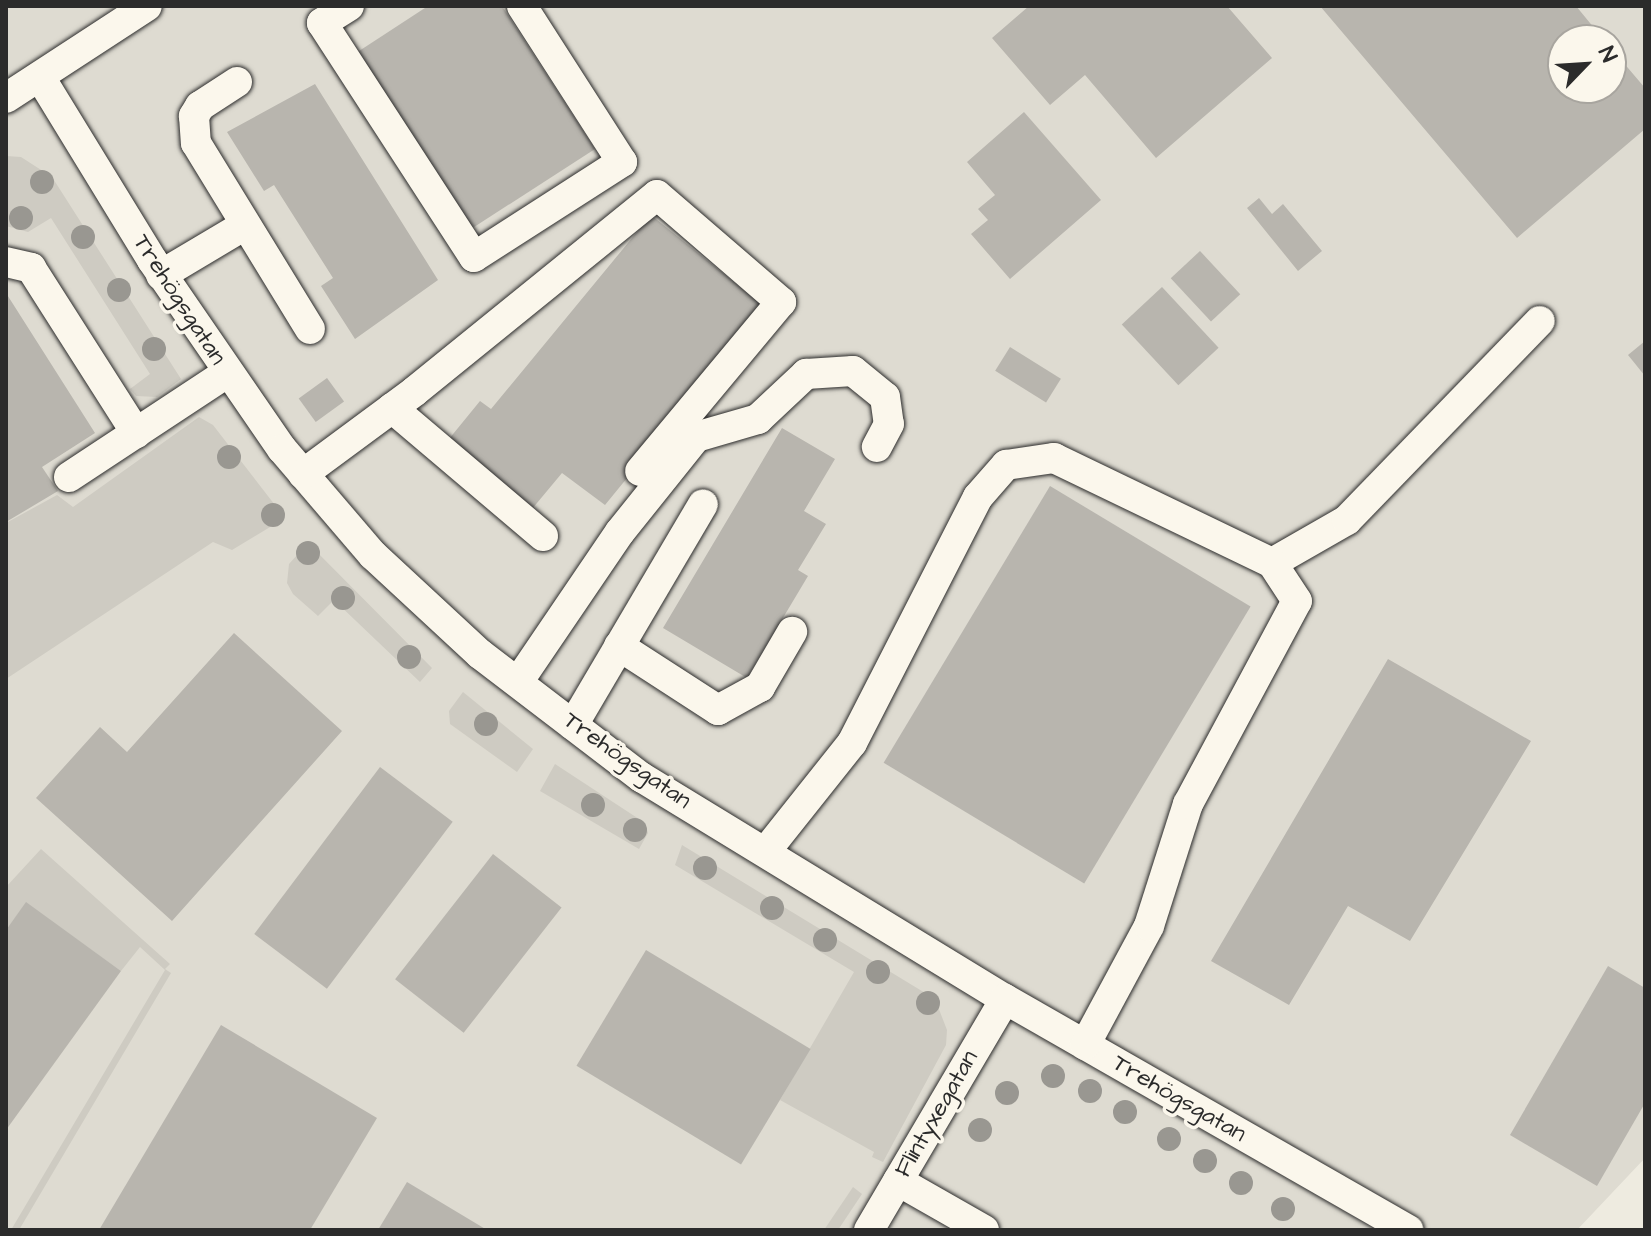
<!DOCTYPE html>
<html>
<head>
<meta charset="utf-8">
<style>
  body { margin:0 }
  #map { position:relative; width:1651px; height:1236px; overflow:hidden; background:#eeebe0; font-family:"Architects Daughter",sans-serif }
  div>[style] { position:absolute }
  .built>* { inset:0; background:#dedbd1 }
  .green>* { inset:0; background:#cecbc2 }
  .building>* { inset:0; background:#b8b5ae; transform-origin:0 0 }
  .roads { filter:drop-shadow(0 0 2px #2b2b2b) drop-shadow(0 0 2px #2b2b2b) }
  .minor>* { height:30px; margin:-15px; padding:0 15px; transform-origin:15px; border-radius:15px; background:#fbf7ec }
  .trees>* { width:24px; height:24px; margin:-12px; border-radius:50%; background:#999791 }
  span { translate:-50% -50%; white-space:nowrap; text-align:center; line-height:1.15; -webkit-text-stroke:7px #fbf7ec; paint-order:stroke }
  .street-label { font-size:24px; color:#2b2b2b }
  .frame { position:absolute; inset:0; border:8px solid #2b2b2b; pointer-events:none }
  .north { position:absolute; left:1547px; top:24px; width:80px; height:80px; box-sizing:border-box; background:#fbf7ec; border:2px solid #a8a59f; border-radius:50%; rotate:65deg; font-size:22px; font-weight:700; line-height:32px; text-align:center; color:#2b2b2b }
  .north::after { content:''; display:block; margin:auto; width:28px; height:36px; background:#2b2b2b; clip-path:polygon(50% 0,100% 100%,50% 72%,0 100%) }
</style>
</head>
<body>
<div id="map">
  <div class="built">
    <div style="clip-path:polygon(evenodd,6px 6px,1645px 6px,1645px 1158px,1577px 1230px,6px 1230px,6px 6px,1563px 40px,1611px 40px,1611px 88px,1563px 88px,1563px 40px)"></div>
  </div>
  <div class="green">
    <div style="clip-path:polygon(6px 156px,21px 157px,52px 177px,181px 379px,157px 397px,136px 396px,130px 389px,150px 374px,51px 218px,28px 232px,6px 226px)"></div>
    <div style="clip-path:polygon(199px 417px,213px 425px,285px 518px,232px 550px,213px 542px,6px 679px,6px 523px,57px 495px,73px 507px)"></div>
    <div style="clip-path:polygon(308px 543px,432px 668px,420px 682px,334px 600px,318px 616px,293px 594px,287px 583px,289px 564px)"></div>
    <div style="clip-path:polygon(463px 692px,533px 749px,517px 772px,450px 724px,449px 711px)"></div>
    <div style="clip-path:polygon(555px 764px,645px 823px,648px 833px,639px 849px,540px 791px)"></div>
    <div style="clip-path:polygon(682px 845px,935px 999px,947px 1030px,946px 1045px,883px 1162px,872px 1157px,874px 1152px,780px 1100px,854px 972px,675px 865px)"></div>
    <div style="clip-path:polygon(41px 849px,170px 964px,165px 969px,171px 973px,19px 1230px,11px 1230px,165px 970px,140px 947px,121px 971px,26px 903px,6px 930px,6px 887px)"></div>
    <div style="clip-path:polygon(853px 1187px,862px 1194px,838px 1230px,824px 1230px)"></div>
  </div>
  <div class="building">
    <div style="clip-path:polygon(428px 6px,502px 6px,595px 149px,471px 229px,356px 53px)"></div>
    <div style="clip-path:polygon(1029px 6px,1227px 6px,1272px 58px,1156px 158px,1085px 75px,1050px 105px,992px 38px)"></div>
    <div style="clip-path:polygon(1320px 6px,1576px 6px,1604px 40px,1563px 40px,1563px 88px,1611px 88px,1611px 48px,1645px 88px,1645px 129px,1517px 238px)"></div>
    <div style="clip-path:polygon(315px 84px,438px 280px,355px 339px,321px 286px,333px 278px,274px 185px,264px 191px,227px 132px)"></div>
    <div style="clip-path:polygon(1024px 112px,1101px 200px,1010px 279px,971px 234px,988px 220px,978px 209px,995px 195px,967px 162px)"></div>
    <div style="clip-path:polygon(1259px 198px,1272px 214px,1283px 204px,1322px 251px,1298px 271px,1247px 208px)"></div>
    <div style="clip-path:polygon(651px 215px,766px 308px,605px 505px,562px 473px,532px 509px,449px 439px,480px 401px,491px 409px)"></div>
    <div style="left:1200px;top:251px;width:59px;height:40px;rotate:47deg"></div>
    <div style="left:1162px;top:287px;width:83px;height:55px;rotate:47deg"></div>
    <div style="clip-path:polygon(6px 293px,95px 433px,42px 467px,58px 491px,6px 522px)"></div>
    <div style="clip-path:polygon(1645px 341px,1645px 376px,1628px 355px)"></div>
    <div style="left:1010px;top:347px;width:60px;height:28px;rotate:32deg"></div>
    <div style="left:327px;top:378px;width:29px;height:35px;rotate:54deg"></div>
    <div style="clip-path:polygon(782px 428px,835px 459px,804px 511px,826px 524px,798px 570px,808px 576px,747px 678px,663px 628px)"></div>
    <div style="left:1050px;top:486px;width:234px;height:323px;rotate:31deg"></div>
    <div style="clip-path:polygon(234px 633px,342px 731px,172px 921px,36px 798px,100px 727px,127px 752px)"></div>
    <div style="clip-path:polygon(1388px 659px,1531px 741px,1410px 941px,1348px 906px,1289px 1005px,1211px 961px)"></div>
    <div style="left:380px;top:767px;width:91px;height:209px;rotate:37deg"></div>
    <div style="left:493px;top:854px;width:87px;height:159px;rotate:38deg"></div>
    <div style="clip-path:polygon(26px 902px,121px 971px,6px 1130px,6px 930px)"></div>
    <div style="left:646px;top:950px;width:192px;height:135px;rotate:31deg"></div>
    <div style="clip-path:polygon(1608px 966px,1645px 988px,1645px 1103px,1597px 1186px,1510px 1135px)"></div>
    <div style="clip-path:polygon(221px 1025px,377px 1118px,310px 1230px,99px 1230px)"></div>
    <div style="clip-path:polygon(407px 1182px,487px 1230px,378px 1230px)"></div>
  </div>
  <div class="roads">
    <div class="minor">
      <div style="left:349px;top:6px;width:32px;rotate:148deg"></div>
      <div style="left:322px;top:23px;width:279px;rotate:57deg"></div>
      <div style="left:474px;top:257px;width:176px;rotate:-32.7deg"></div>
      <div style="left:622px;top:162px;width:185px;rotate:-122.7deg"></div>
      <div style="left:40px;top:77px;width:215px;rotate:58.5deg"></div>
      <div style="left:152px;top:260px;width:229px;rotate:55.5deg"></div>
      <div style="left:282px;top:449px;width:140px;rotate:49.4deg"></div>
      <div style="left:373px;top:555px;width:146px;rotate:42.8deg"></div>
      <div style="left:480px;top:654px;width:203px;rotate:37.4deg"></div>
      <div style="left:641px;top:777px;width:426px;rotate:31.4deg"></div>
      <div style="left:1005px;top:999px;width:465px;rotate:29.8deg"></div>
      <div style="left:237px;top:82px;width:44px;rotate:147deg"></div>
      <div style="left:200px;top:106px;width:12px;rotate:121deg"></div>
      <div style="left:194px;top:116px;width:27px;rotate:86deg"></div>
      <div style="left:196px;top:143px;width:218px;rotate:58.5deg"></div>
      <div style="left:6px;top:98px;width:168px;rotate:-33.1deg"></div>
      <div style="left:6px;top:262px;width:26px;rotate:13deg"></div>
      <div style="left:31px;top:268px;width:196px;rotate:57.5deg"></div>
      <div style="left:161px;top:275px;width:98px;rotate:-30.8deg"></div>
      <div style="left:392px;top:408px;width:198px;rotate:40.3deg"></div>
      <div style="left:303px;top:474px;width:139px;rotate:-36.5deg"></div>
      <div style="left:415px;top:391px;width:311px;rotate:-39deg"></div>
      <div style="left:657px;top:195px;width:164px;rotate:40.8deg"></div>
      <div style="left:781px;top:302px;width:220px;rotate:129.8deg"></div>
      <div style="left:69px;top:477px;width:189px;rotate:-33.4deg"></div>
      <div style="left:619px;top:646px;width:118px;rotate:32.9deg"></div>
      <div style="left:718px;top:710px;width:48px;rotate:-28.7deg"></div>
      <div style="left:760px;top:687px;width:64px;rotate:-59.8deg"></div>
      <div style="left:518px;top:682px;width:181px;rotate:-55.8deg"></div>
      <div style="left:620px;top:532px;width:122px;rotate:-51.3deg"></div>
      <div style="left:696px;top:437px;width:65px;rotate:-16.2deg"></div>
      <div style="left:758px;top:419px;width:66px;rotate:-43.2deg"></div>
      <div style="left:806px;top:374px;width:47px;rotate:-3.7deg"></div>
      <div style="left:853px;top:371px;width:41px;rotate:39.1deg"></div>
      <div style="left:885px;top:397px;width:27px;rotate:82deg"></div>
      <div style="left:889px;top:424px;width:26px;rotate:118deg"></div>
      <div style="left:573px;top:725px;width:256px;rotate:-59.5deg"></div>
      <div style="left:766px;top:851px;width:138px;rotate:-51.5deg"></div>
      <div style="left:852px;top:743px;width:276px;rotate:-62.9deg"></div>
      <div style="left:978px;top:497px;width:43px;rotate:-48.8deg"></div>
      <div style="left:1006px;top:465px;width:49px;rotate:-8.3deg"></div>
      <div style="left:1054px;top:458px;width:242px;rotate:25.7deg"></div>
      <div style="left:1272px;top:563px;width:86px;rotate:-29.8deg"></div>
      <div style="left:1347px;top:520px;width:277px;rotate:-45.9deg"></div>
      <div style="left:1085px;top:1045px;width:135px;rotate:-61.7deg"></div>
      <div style="left:1149px;top:926px;width:128px;rotate:-72.3deg"></div>
      <div style="left:1188px;top:804px;width:230px;rotate:-61.8deg"></div>
      <div style="left:1297px;top:601px;width:45px;rotate:-123.3deg"></div>
      <div style="left:898px;top:1181px;width:99px;rotate:29.7deg"></div>
      <div style="left:869px;top:1230px;width:268px;rotate:-59.5deg"></div>
    </div>
  </div>
  <div class="trees">
    <div style="left:42px;top:182px"></div>
    <div style="left:21px;top:218px"></div>
    <div style="left:83px;top:237px"></div>
    <div style="left:119px;top:290px"></div>
    <div style="left:154px;top:349px"></div>
    <div style="left:229px;top:457px"></div>
    <div style="left:273px;top:515px"></div>
    <div style="left:308px;top:553px"></div>
    <div style="left:343px;top:598px"></div>
    <div style="left:409px;top:657px"></div>
    <div style="left:486px;top:724px"></div>
    <div style="left:593px;top:805px"></div>
    <div style="left:635px;top:830px"></div>
    <div style="left:705px;top:868px"></div>
    <div style="left:772px;top:908px"></div>
    <div style="left:825px;top:940px"></div>
    <div style="left:878px;top:972px"></div>
    <div style="left:928px;top:1003px"></div>
    <div style="left:1053px;top:1076px"></div>
    <div style="left:1090px;top:1091px"></div>
    <div style="left:1007px;top:1093px"></div>
    <div style="left:1125px;top:1112px"></div>
    <div style="left:980px;top:1130px"></div>
    <div style="left:1169px;top:1139px"></div>
    <div style="left:1205px;top:1161px"></div>
    <div style="left:1241px;top:1183px"></div>
    <div style="left:1283px;top:1209px"></div>
  </div>
  <div class="street-label">
    <span style="left:179px;top:300px;rotate:57deg">Trehögsgatan</span>
    <span style="left:627px;top:761px;rotate:35deg">Trehögsgatan</span>
    <span style="left:1179px;top:1099px;rotate:30deg">Trehögsgatan</span>
    <span style="left:937px;top:1114px;rotate:-60deg">Flintyxegatan</span>
  </div>
  <div class="frame"></div>
  <div class="north">N</div>
</div>
</body>
</html>
